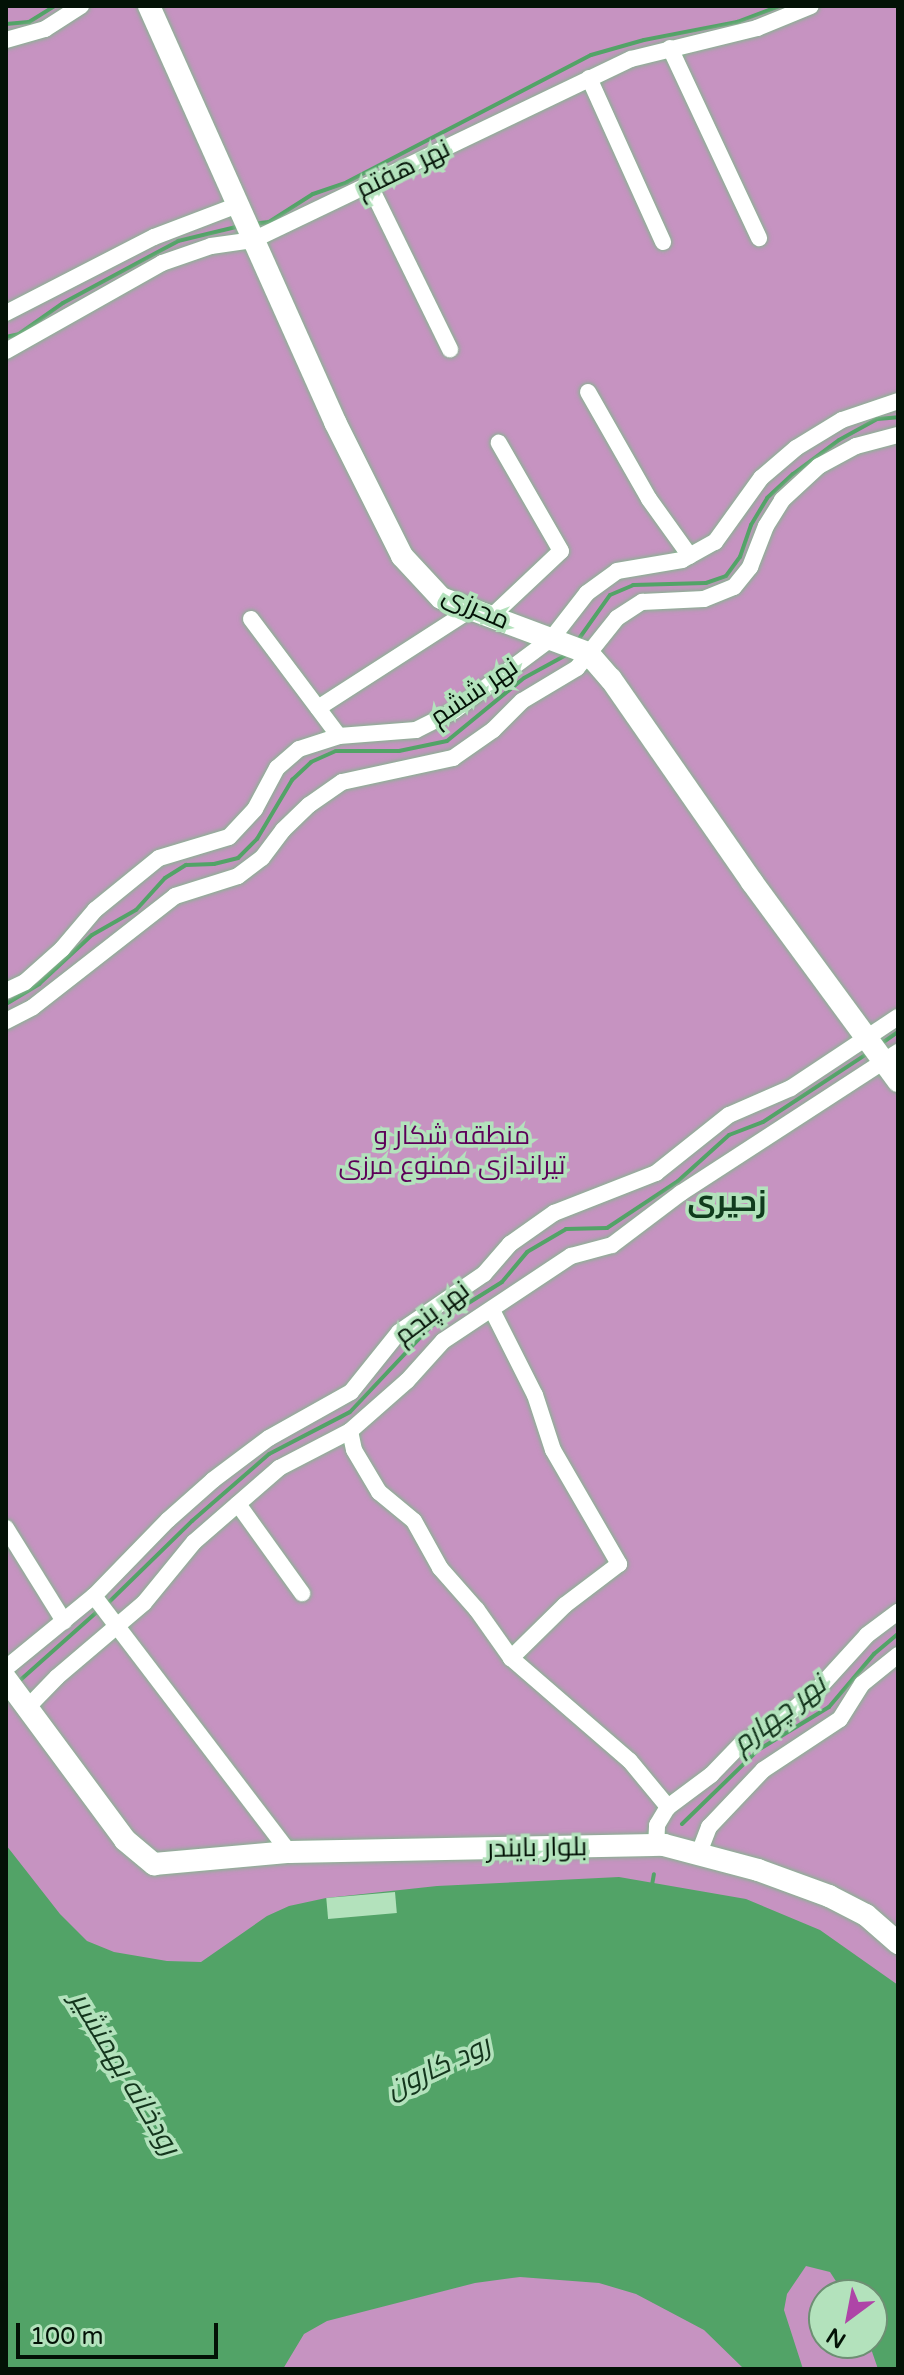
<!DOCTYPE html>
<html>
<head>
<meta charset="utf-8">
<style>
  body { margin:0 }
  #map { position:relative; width:904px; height:2375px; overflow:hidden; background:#b3e2bc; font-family:"Varela Round",Cairo,sans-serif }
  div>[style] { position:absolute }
  .green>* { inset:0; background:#c693c1 }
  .water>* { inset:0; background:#52a367 }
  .pier>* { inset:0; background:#b3e2bc; transform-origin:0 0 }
  .stream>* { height:4px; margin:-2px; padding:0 2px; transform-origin:2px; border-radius:2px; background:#52a367 }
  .roads { filter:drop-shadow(0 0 2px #86b38f) drop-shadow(0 0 2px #86b38f) }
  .street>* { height:16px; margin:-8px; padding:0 8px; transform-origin:8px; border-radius:8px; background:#fff }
  .secondary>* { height:22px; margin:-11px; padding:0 11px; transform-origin:11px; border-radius:11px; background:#fff }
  span { translate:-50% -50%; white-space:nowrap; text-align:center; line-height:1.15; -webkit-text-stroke:7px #b3e2bc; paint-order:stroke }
  .street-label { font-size:26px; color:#031206 }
  .park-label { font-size:26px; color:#5d0159 }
  .water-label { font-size:28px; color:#14361d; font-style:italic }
  .quarter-label { font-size:30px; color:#103b1d; font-weight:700 }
  .frame { position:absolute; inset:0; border:8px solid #031206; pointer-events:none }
  .north { position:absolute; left:808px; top:2279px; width:80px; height:80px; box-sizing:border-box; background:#b3e2bc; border:2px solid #6d8f73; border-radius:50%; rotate:212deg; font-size:22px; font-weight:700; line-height:32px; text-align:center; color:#031206 }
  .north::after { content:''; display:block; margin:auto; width:28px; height:36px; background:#ae45a7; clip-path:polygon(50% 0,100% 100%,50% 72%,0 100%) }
  .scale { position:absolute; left:16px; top:2323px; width:202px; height:36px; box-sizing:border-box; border:4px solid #031206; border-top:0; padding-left:10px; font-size:24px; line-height:28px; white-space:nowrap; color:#031206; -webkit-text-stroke:6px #b3e2bc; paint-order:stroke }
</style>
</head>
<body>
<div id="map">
  <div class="green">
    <div style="clip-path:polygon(evenodd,6px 6px,898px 6px,898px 2369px,6px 2369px,6px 6px,824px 2295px,872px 2295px,872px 2343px,824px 2343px,824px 2295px)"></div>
  </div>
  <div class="water">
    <div style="clip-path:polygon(6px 1845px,60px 1914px,87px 1941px,114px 1952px,167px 1961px,201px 1962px,267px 1916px,289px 1906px,326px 1898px,437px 1886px,619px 1877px,746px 1899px,820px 1930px,898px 1985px,898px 2369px,878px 2369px,869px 2343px,872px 2343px,872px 2295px,845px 2295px,830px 2272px,806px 2266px,787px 2294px,784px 2310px,803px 2369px,744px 2369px,704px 2330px,636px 2294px,599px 2283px,520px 2277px,475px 2283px,327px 2321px,304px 2334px,283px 2369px,6px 2369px)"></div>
  </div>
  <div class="pier">
    <div style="left:395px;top:1892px;width:21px;height:69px;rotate:85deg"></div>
  </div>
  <div class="stream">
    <div style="left:6px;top:24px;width:23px;rotate:-5deg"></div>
    <div style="left:29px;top:22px;width:31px;rotate:-32deg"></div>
    <div style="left:253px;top:224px;width:16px;rotate:-7deg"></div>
    <div style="left:269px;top:222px;width:52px;rotate:-32.5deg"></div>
    <div style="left:313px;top:194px;width:36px;rotate:-19deg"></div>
    <div style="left:347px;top:182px;width:275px;rotate:-27.5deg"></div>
    <div style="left:591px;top:55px;width:55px;rotate:-15.8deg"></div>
    <div style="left:644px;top:40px;width:95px;rotate:-11deg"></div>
    <div style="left:737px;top:22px;width:46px;rotate:-20.4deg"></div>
    <div style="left:6px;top:337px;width:13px;rotate:-13deg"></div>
    <div style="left:19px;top:334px;width:54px;rotate:-35.2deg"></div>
    <div style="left:63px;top:303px;width:131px;rotate:-28.3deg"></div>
    <div style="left:178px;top:241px;width:64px;rotate:-13.6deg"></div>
    <div style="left:578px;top:640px;width:55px;rotate:-54.6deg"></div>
    <div style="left:610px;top:595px;width:25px;rotate:-23deg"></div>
    <div style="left:633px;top:585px;width:73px;rotate:-1.6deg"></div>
    <div style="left:706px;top:583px;width:21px;rotate:-19deg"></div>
    <div style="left:726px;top:576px;width:24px;rotate:-54deg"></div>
    <div style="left:740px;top:557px;width:34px;rotate:-71deg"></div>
    <div style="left:751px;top:525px;width:31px;rotate:-59deg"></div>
    <div style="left:767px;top:498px;width:35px;rotate:-43deg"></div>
    <div style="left:793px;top:474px;width:57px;rotate:-36.5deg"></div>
    <div style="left:839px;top:440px;width:43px;rotate:-28.9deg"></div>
    <div style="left:877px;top:419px;width:21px;rotate:-5deg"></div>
    <div style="left:6px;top:1004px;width:39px;rotate:-31deg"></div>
    <div style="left:39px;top:984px;width:72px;rotate:-42.8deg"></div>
    <div style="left:92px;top:935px;width:51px;rotate:-29.6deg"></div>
    <div style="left:136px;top:910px;width:43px;rotate:-47.8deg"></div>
    <div style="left:165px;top:878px;width:25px;rotate:-32deg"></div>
    <div style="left:186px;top:865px;width:28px;rotate:-2deg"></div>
    <div style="left:214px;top:864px;width:25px;rotate:-14deg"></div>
    <div style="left:238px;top:858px;width:27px;rotate:-45deg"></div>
    <div style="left:257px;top:839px;width:69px;rotate:-59.3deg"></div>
    <div style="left:292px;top:780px;width:26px;rotate:-43deg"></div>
    <div style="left:311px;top:762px;width:27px;rotate:-24deg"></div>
    <div style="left:336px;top:751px;width:63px"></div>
    <div style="left:399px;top:751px;width:49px;rotate:-11.8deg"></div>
    <div style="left:447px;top:741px;width:99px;rotate:-39.3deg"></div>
    <div style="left:524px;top:678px;width:50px;rotate:-28.6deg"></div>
    <div style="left:882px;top:1043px;width:19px;rotate:-35deg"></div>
    <div style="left:107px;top:1604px;width:119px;rotate:-44.3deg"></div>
    <div style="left:192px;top:1521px;width:102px;rotate:-41deg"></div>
    <div style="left:269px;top:1454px;width:91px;rotate:-27.4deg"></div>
    <div style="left:350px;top:1412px;width:117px;rotate:-46.7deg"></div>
    <div style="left:430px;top:1327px;width:85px;rotate:-32deg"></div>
    <div style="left:502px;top:1282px;width:39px;rotate:-50deg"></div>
    <div style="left:527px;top:1252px;width:45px;rotate:-30.5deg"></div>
    <div style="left:566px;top:1229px;width:41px;rotate:-1.4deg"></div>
    <div style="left:607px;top:1228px;width:85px;rotate:-33.5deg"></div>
    <div style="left:678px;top:1181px;width:69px;rotate:-42deg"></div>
    <div style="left:729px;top:1135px;width:36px;rotate:-21deg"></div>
    <div style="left:763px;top:1122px;width:126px;rotate:-33.3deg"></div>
    <div style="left:17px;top:1683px;width:111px;rotate:-41.7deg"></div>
    <div style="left:682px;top:1824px;width:106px;rotate:-44.2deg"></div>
    <div style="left:758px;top:1750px;width:83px;rotate:-31.2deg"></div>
    <div style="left:829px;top:1707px;width:70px;rotate:-49.7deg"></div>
    <div style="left:874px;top:1654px;width:31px;rotate:-40deg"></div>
    <div style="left:652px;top:1885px;width:11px;rotate:-80deg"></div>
  </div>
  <div class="roads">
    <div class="street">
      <div style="left:6px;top:40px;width:41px;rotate:-15.8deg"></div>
      <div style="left:45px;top:29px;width:43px;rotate:-32.6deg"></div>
      <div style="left:670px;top:48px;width:210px;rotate:64.9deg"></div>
      <div style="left:589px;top:78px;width:180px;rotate:65.7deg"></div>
      <div style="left:370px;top:186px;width:182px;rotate:63.9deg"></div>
      <div style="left:6px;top:313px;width:166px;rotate:-27.2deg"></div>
      <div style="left:154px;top:237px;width:90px;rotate:-20.9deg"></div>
      <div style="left:6px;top:351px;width:179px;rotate:-29.4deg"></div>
      <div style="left:162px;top:263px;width:52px;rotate:-19.1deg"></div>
      <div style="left:211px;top:246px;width:42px;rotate:-8.1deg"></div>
      <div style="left:253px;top:240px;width:419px;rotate:-25.6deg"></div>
      <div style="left:631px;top:59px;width:130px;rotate:-13.8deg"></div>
      <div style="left:757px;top:28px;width:58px;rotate:-22.2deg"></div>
      <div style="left:588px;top:392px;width:123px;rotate:60.3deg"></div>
      <div style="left:649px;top:499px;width:70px;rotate:54.3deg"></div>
      <div style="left:491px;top:617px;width:96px;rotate:-43.3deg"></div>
      <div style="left:561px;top:551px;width:125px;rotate:-119.9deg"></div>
      <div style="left:251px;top:619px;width:146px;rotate:53.1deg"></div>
      <div style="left:318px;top:708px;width:181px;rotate:-32.8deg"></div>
      <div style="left:6px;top:991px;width:21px;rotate:-25deg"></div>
      <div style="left:25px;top:982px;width:50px;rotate:-41.7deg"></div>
      <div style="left:62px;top:949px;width:51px;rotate:-49.8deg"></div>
      <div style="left:95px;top:910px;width:82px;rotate:-39.1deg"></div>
      <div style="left:159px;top:858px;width:73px;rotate:-16.7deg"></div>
      <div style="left:229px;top:837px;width:38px;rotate:-47deg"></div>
      <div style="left:255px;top:809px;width:47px;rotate:-61.8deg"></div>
      <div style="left:277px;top:768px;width:29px;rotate:-41deg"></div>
      <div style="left:299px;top:749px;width:42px;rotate:-18deg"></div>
      <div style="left:339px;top:736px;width:77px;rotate:-4.5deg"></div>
      <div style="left:416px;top:730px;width:42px;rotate:-26.6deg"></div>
      <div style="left:454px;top:711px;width:122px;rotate:-36.7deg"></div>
      <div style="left:552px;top:638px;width:57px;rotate:-52.1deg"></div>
      <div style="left:587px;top:593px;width:37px;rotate:-36deg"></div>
      <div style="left:617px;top:571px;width:66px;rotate:-9.6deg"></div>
      <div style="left:682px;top:560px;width:38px;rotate:-29deg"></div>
      <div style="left:715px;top:542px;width:79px;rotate:-54.3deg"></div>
      <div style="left:761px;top:478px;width:46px;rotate:-40.6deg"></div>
      <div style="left:796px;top:448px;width:54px;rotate:-31.3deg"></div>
      <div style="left:842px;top:420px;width:59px;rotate:-18.7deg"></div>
      <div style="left:6px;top:1021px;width:30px;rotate:-27deg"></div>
      <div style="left:33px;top:1007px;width:180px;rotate:-38deg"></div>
      <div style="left:175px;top:896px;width:66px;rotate:-17.6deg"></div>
      <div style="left:238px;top:876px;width:30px;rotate:-37deg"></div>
      <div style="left:262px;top:858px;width:35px;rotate:-53deg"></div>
      <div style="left:283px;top:830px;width:36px;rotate:-44deg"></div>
      <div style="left:309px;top:805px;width:40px;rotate:-34.9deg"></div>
      <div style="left:342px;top:782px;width:114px;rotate:-12.2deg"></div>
      <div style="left:453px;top:758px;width:49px;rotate:-35deg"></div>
      <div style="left:493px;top:730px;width:41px;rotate:-45deg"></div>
      <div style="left:522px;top:701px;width:64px;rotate:-31deg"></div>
      <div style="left:577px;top:668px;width:64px;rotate:-51.3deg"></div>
      <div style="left:617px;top:618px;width:30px;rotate:-33deg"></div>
      <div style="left:642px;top:602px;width:62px;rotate:-2.8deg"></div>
      <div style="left:704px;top:599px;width:32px;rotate:-22deg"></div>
      <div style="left:734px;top:587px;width:26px;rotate:-51deg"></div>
      <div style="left:750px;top:567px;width:44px;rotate:-68.7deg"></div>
      <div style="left:766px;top:526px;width:31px;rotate:-58deg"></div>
      <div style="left:782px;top:500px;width:50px;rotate:-42.6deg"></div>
      <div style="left:819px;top:466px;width:42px;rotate:-28.4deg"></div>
      <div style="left:856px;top:446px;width:43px;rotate:-14.7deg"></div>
      <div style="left:492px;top:1310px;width:95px;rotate:63.2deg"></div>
      <div style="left:535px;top:1395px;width:58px;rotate:71.9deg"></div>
      <div style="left:553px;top:1450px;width:132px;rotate:59.9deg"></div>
      <div style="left:619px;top:1564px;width:68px;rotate:142.8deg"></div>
      <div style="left:565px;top:1605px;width:76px;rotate:135.5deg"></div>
      <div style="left:511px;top:1658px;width:157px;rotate:40.9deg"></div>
      <div style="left:630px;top:1761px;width:60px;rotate:50.4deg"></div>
      <div style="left:350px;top:1431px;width:19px;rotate:78deg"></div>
      <div style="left:354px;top:1450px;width:49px;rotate:59.2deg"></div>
      <div style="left:379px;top:1492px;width:45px;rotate:39.6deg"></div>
      <div style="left:414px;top:1521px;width:54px;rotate:61deg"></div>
      <div style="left:440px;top:1568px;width:56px;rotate:48.6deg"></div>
      <div style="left:477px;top:1610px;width:59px;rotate:54.7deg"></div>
      <div style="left:238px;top:1504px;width:110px;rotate:54.3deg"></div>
      <div style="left:6px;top:1528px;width:110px;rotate:58.1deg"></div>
      <div style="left:94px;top:1596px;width:322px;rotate:52.7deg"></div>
      <div style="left:6px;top:1668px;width:114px;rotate:-39.3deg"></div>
      <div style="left:94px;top:1596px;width:106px;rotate:-45.8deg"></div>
      <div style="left:168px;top:1520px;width:60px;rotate:-41.6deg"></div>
      <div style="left:213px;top:1480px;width:70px;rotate:-36.9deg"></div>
      <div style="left:269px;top:1438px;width:94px;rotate:-29.3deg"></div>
      <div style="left:351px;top:1392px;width:77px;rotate:-51.3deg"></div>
      <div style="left:399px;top:1332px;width:103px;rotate:-34.3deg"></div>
      <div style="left:484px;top:1274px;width:40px;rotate:-49deg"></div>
      <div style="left:510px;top:1244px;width:54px;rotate:-35.2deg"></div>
      <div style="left:554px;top:1213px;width:110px;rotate:-21.4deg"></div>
      <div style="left:656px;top:1173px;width:93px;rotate:-38.5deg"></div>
      <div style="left:729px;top:1115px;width:68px;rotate:-23.5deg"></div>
      <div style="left:791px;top:1088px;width:128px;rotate:-33.6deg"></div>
      <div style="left:27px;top:1708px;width:43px;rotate:-45.9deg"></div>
      <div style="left:57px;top:1677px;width:114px;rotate:-40.4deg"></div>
      <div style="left:144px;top:1603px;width:79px;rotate:-50.7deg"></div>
      <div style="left:194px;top:1542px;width:113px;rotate:-41deg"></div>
      <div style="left:279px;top:1468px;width:80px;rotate:-27.5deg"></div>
      <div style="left:350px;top:1431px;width:76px;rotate:-41.3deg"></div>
      <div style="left:407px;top:1381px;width:54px;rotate:-48deg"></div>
      <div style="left:443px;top:1341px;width:154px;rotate:-33.6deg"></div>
      <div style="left:571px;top:1256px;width:42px;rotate:-15deg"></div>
      <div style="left:612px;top:1245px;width:86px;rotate:-37deg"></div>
      <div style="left:681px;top:1193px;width:259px;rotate:-33deg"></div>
      <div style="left:656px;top:1846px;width:21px;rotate:-87deg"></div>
      <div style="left:657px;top:1825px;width:21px;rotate:-59deg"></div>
      <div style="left:668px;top:1807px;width:54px;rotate:-36.7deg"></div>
      <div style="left:711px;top:1775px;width:43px;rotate:-45.9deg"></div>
      <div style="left:741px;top:1744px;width:49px;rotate:-31.8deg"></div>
      <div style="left:783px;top:1718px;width:44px;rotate:-39.5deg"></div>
      <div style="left:817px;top:1690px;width:74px;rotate:-47.7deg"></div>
      <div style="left:867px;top:1635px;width:39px;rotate:-37deg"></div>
      <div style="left:699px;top:1853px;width:28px;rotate:-69deg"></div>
      <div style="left:709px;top:1827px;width:79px;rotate:-46.5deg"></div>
      <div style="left:763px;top:1770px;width:92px;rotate:-33.5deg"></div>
      <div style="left:840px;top:1719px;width:41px;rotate:-57.8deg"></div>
      <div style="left:862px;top:1684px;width:46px;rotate:-38.9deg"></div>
    </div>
    <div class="secondary">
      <div style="left:149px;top:6px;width:456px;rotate:65.9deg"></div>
      <div style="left:335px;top:422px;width:150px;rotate:63.4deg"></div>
      <div style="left:402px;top:556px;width:57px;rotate:47.1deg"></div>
      <div style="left:441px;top:598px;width:157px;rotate:20.5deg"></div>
      <div style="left:588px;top:653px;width:35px;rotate:49deg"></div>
      <div style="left:611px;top:679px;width:247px;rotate:55.2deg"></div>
      <div style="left:752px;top:882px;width:247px;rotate:53.7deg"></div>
      <div style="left:6px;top:1679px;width:200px;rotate:53.5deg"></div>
      <div style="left:125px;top:1840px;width:38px;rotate:40deg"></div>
      <div style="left:154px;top:1864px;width:136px;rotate:-5.1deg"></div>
      <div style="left:289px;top:1852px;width:375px;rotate:-1.1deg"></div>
      <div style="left:664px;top:1845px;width:97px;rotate:14.9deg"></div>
      <div style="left:758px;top:1870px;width:76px;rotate:20.1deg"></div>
      <div style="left:829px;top:1896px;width:42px;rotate:27.2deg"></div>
      <div style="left:866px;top:1915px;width:43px;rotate:41.2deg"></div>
    </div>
  </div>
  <div class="street-label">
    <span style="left:403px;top:169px;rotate:-26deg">نهر هفتم</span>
    <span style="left:476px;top:608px;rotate:24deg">محرزی</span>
    <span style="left:474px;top:692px;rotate:-34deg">نهر ششم</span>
    <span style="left:432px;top:1313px;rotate:-37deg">نهر پنجم</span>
    <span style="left:537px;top:1848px;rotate:-1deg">بلوار بایندر</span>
  </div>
  <div class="park-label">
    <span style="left:452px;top:1151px">منطقه شکار و<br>تیراندازی ممنوع مرزی</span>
  </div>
  <div class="water-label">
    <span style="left:779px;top:1714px;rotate:-37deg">نهر چهارم</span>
    <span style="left:438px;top:2067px;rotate:-25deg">رود کارون</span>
    <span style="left:125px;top:2073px;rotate:59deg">رودخانه بهمنشیر</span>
  </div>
  <div class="quarter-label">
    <span style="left:727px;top:1202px">زحیری</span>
  </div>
  <div class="frame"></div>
  <div class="north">N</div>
  <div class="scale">100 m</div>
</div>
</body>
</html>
